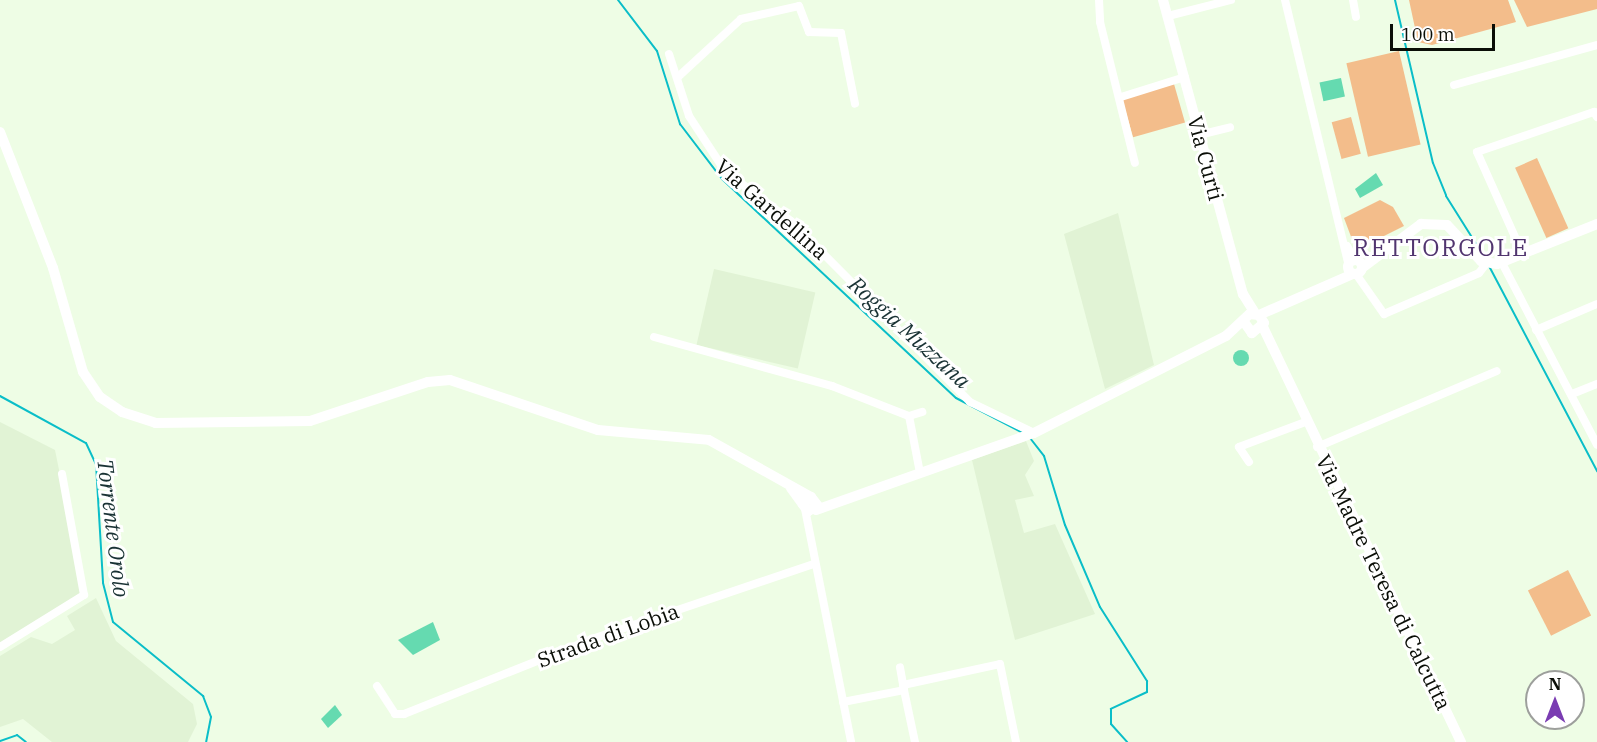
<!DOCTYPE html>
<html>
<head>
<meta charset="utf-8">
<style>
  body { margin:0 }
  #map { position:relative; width:1597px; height:742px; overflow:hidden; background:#eefde5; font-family:"IBM Plex Serif",serif }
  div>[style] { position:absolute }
  .built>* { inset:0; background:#e1f3d5; transform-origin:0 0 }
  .green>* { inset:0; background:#f3bd8b; transform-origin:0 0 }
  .stream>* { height:2px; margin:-1px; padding:0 1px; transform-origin:1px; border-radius:1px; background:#0abec8 }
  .building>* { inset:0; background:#65dab0; transform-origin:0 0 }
  .round { border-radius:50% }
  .street>* { height:8px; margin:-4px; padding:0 4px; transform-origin:4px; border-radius:4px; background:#fff }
  .secondary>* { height:10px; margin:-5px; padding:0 5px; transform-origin:5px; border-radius:5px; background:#fff }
  .secondary>.ring { margin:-5px; padding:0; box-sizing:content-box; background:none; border:10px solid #fff; border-radius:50% }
  span { translate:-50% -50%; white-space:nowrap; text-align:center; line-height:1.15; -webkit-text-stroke:6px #fff; paint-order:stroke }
  .street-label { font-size:21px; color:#0a0e07 }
  .water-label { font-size:22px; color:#193234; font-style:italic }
  .quarter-label { font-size:24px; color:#51356f; letter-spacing:1.5px }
  .north { position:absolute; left:1525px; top:670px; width:60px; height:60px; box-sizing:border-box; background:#fff; border:2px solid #9d9f9c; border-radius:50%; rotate:0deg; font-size:16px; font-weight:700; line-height:24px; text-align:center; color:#0a0e07 }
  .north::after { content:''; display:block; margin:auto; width:21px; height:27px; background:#7a3cb2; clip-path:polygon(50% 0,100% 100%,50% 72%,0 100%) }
  .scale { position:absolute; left:1390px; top:24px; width:105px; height:27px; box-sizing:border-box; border:3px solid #0a0e07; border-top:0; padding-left:8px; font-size:18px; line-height:21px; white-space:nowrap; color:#0a0e07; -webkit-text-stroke:4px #fff; paint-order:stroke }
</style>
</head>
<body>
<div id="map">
  <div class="built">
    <div style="clip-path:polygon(1118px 213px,1154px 365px,1105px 389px,1064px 234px)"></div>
    <div style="left:714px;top:269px;width:104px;height:78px;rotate:13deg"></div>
    <div style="clip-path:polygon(0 422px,55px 450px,85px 598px,0 649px)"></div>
    <div style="clip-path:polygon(1026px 441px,1034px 461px,1025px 475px,1034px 496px,1015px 500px,1024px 533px,1055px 524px,1095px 614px,1015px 640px,972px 460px)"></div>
    <div style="clip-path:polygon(96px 598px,116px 641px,193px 704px,197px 724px,188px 742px,52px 742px,23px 719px,0 727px,0 656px,31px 637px,52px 644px,75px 630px,67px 616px)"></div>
  </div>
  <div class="green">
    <div style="clip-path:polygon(1409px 0,1508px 0,1516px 22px,1432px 45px,1418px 42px)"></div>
    <div style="clip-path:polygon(1514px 0,1597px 0,1597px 9px,1527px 27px)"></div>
    <div style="left:1399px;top:51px;width:96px;height:54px;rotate:77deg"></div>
    <div style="left:1174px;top:84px;width:40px;height:54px;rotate:74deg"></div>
    <div style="left:1351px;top:117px;width:38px;height:20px;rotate:75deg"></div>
    <div style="left:1537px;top:158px;width:77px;height:24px;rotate:66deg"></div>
    <div style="clip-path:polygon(1380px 200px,1393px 207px,1404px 226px,1356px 250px,1344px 218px)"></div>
    <div style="left:1568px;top:570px;width:51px;height:45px;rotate:63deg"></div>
  </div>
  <div class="stream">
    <div style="left:618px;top:0;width:64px;rotate:52.6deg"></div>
    <div style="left:657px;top:51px;width:77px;rotate:72.5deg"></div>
    <div style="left:680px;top:124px;width:69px;rotate:52.6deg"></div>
    <div style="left:722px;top:179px;width:320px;rotate:43.1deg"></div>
    <div style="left:956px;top:398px;width:76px;rotate:27.6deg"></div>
    <div style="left:1395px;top:0;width:167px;rotate:76.9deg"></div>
    <div style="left:1433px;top:163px;width:35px;rotate:68deg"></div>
    <div style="left:1446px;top:196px;width:70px;rotate:57.9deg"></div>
    <div style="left:1489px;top:266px;width:232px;rotate:62.2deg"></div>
    <div style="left:0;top:396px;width:98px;rotate:28.7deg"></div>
    <div style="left:86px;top:443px;width:23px;rotate:65deg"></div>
    <div style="left:96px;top:464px;width:119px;rotate:86.6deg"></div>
    <div style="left:103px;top:583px;width:40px;rotate:75.6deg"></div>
    <div style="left:113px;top:622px;width:117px;rotate:39.4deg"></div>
    <div style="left:203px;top:696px;width:22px;rotate:69deg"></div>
    <div style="left:211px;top:717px;width:25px;rotate:101deg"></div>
    <div style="left:1030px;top:438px;width:23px;rotate:52deg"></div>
    <div style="left:1044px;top:456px;width:72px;rotate:73.1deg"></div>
    <div style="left:1065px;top:525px;width:89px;rotate:66.9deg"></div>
    <div style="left:1100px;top:607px;width:88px;rotate:57.6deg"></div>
    <div style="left:1147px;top:681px;width:11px;rotate:90deg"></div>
    <div style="left:1147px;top:692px;width:40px;rotate:155deg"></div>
    <div style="left:1111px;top:709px;width:15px;rotate:90deg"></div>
    <div style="left:1111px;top:724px;width:24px;rotate:48deg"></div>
    <div style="left:0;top:741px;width:18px;rotate:-19deg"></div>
    <div style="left:17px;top:735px;width:11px;rotate:38deg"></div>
  </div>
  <div class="building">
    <div style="left:1341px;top:78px;width:19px;height:22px;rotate:78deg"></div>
    <div style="clip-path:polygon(1376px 173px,1383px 185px,1360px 198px,1355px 189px)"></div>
    <div class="round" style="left:1233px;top:350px;width:16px;height:16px"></div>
    <div style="clip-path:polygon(433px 622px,440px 640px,413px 655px,398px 640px)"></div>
    <div style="clip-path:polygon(335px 705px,342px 715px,328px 728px,321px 719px)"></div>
  </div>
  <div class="street">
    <div style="left:1099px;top:0;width:22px;rotate:87deg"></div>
    <div style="left:1100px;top:22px;width:145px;rotate:76.1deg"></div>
    <div style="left:1285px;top:0;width:275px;rotate:76.5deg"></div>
    <div style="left:1353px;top:0;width:17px;rotate:80deg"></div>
    <div style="left:1168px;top:16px;width:65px;rotate:-14.3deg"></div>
    <div style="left:669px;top:54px;width:65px;rotate:72.1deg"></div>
    <div style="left:689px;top:116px;width:66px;rotate:56.8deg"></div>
    <div style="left:725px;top:171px;width:83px;rotate:37.1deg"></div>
    <div style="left:791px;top:221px;width:255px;rotate:45.3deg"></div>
    <div style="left:970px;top:402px;width:71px;rotate:25.8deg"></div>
    <div style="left:679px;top:76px;width:84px;rotate:-42.6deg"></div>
    <div style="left:741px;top:19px;width:59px;rotate:-12.6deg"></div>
    <div style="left:799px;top:6px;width:28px;rotate:69deg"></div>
    <div style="left:809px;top:32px;width:32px;rotate:2deg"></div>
    <div style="left:841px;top:33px;width:72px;rotate:78.8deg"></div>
    <div style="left:1454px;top:85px;width:148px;rotate:-15.6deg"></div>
    <div style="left:1121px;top:97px;width:67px;rotate:-17.4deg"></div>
    <div style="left:1199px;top:135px;width:32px;rotate:-14deg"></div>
    <div style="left:1347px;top:246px;width:17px;rotate:62deg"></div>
    <div style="left:1524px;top:257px;width:115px;rotate:-114.1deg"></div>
    <div style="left:1477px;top:152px;width:124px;rotate:-18.9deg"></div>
    <div style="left:1594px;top:112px;width:6px;rotate:59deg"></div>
    <div style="left:1502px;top:263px;width:205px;rotate:62.4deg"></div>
    <div style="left:1356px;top:274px;width:49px;rotate:55deg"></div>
    <div style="left:1384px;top:314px;width:103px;rotate:-23.3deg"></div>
    <div style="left:1479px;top:273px;width:11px;rotate:-52deg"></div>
    <div style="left:1536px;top:330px;width:66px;rotate:-23.1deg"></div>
    <div style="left:654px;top:337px;width:185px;rotate:15.4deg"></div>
    <div style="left:832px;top:386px;width:83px;rotate:21.3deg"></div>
    <div style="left:1572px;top:394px;width:27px;rotate:-22deg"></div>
    <div style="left:1317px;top:447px;width:195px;rotate:-22.9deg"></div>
    <div style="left:1249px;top:462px;width:18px;rotate:-124deg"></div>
    <div style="left:1239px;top:447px;width:71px;rotate:-20.7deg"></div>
    <div style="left:920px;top:473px;width:58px;rotate:-100.9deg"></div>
    <div style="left:909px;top:416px;width:14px;rotate:-17deg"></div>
    <div style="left:805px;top:509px;width:237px;rotate:78.8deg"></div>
    <div style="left:0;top:647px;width:99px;rotate:-31.8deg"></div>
    <div style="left:84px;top:595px;width:123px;rotate:-100.3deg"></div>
    <div style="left:903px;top:685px;width:99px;rotate:-12.2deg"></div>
    <div style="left:1000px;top:664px;width:80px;rotate:78.4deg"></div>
    <div style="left:377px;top:686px;width:33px;rotate:57deg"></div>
    <div style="left:395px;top:714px;width:9px"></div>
    <div style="left:404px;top:714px;width:202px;rotate:-21.7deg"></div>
    <div style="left:592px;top:639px;width:234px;rotate:-18.7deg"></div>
    <div style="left:904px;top:690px;width:53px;rotate:78.1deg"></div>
    <div style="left:843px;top:702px;width:62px;rotate:-11.1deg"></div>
    <div style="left:904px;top:690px;width:23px;rotate:-100deg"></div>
  </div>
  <div class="secondary">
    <div style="left:1163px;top:0;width:305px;rotate:74.8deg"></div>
    <div style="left:1243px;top:294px;width:22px;rotate:58deg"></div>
    <div style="left:0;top:132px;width:146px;rotate:68.7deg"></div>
    <div style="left:53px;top:268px;width:108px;rotate:73.9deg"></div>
    <div style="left:83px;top:372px;width:30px;rotate:56deg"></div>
    <div style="left:100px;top:397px;width:27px;rotate:34deg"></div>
    <div style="left:122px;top:412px;width:35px;rotate:18deg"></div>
    <div style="left:155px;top:423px;width:155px;rotate:-0.7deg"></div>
    <div style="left:310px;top:421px;width:124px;rotate:-18.3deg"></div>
    <div style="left:428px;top:382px;width:22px;rotate:-5deg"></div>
    <div style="left:450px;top:380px;width:156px;rotate:18.7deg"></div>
    <div style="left:598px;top:430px;width:111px;rotate:5.1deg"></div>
    <div style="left:709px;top:440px;width:117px;rotate:29.2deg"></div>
    <div class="ring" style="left:1348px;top:260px;width:4px;height:4px"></div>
    <div style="left:1362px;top:268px;width:74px;rotate:-36.7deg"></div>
    <div style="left:1421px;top:224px;width:26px;rotate:2deg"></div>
    <div style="left:1447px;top:225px;width:50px;rotate:46.6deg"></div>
    <div style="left:1481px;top:261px;width:16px;rotate:11deg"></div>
    <div style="left:1497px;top:264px;width:108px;rotate:-21.8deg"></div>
    <div style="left:1259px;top:315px;width:103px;rotate:-23.6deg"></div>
    <div style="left:1263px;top:327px;width:460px;rotate:64.5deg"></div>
    <div style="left:791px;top:488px;width:29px;rotate:54deg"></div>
    <div style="left:808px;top:511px;width:11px;rotate:-27deg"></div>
    <div style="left:818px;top:506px;width:11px;rotate:-128deg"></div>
    <div style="left:811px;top:497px;width:11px;rotate:139deg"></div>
    <div style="left:816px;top:510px;width:231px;rotate:-19.5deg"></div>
    <div style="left:1034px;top:433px;width:215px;rotate:-26.8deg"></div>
    <div style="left:1226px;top:336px;width:33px;rotate:-43deg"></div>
    <div style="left:1250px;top:314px;width:9px;rotate:6deg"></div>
    <div style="left:1259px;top:315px;width:9px;rotate:58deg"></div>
    <div style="left:1264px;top:323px;width:16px;rotate:140deg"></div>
    <div style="left:1252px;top:333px;width:14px;rotate:-126deg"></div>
  </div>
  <div class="street-label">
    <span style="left:1206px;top:158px;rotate:75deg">Via Curti</span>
    <span style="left:772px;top:209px;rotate:41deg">Via Gardellina</span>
    <span style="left:1384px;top:582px;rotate:64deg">Via Madre Teresa di Calcutta</span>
    <span style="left:608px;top:635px;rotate:-20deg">Strada di Lobia</span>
  </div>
  <div class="water-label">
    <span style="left:910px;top:332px;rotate:42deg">Roggia Muzzana</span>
    <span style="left:114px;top:528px;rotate:83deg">Torrente Orolo</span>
  </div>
  <div class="quarter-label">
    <span style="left:1441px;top:248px">RETTORGOLE</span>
  </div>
  <div class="north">N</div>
  <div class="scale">100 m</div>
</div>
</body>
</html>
